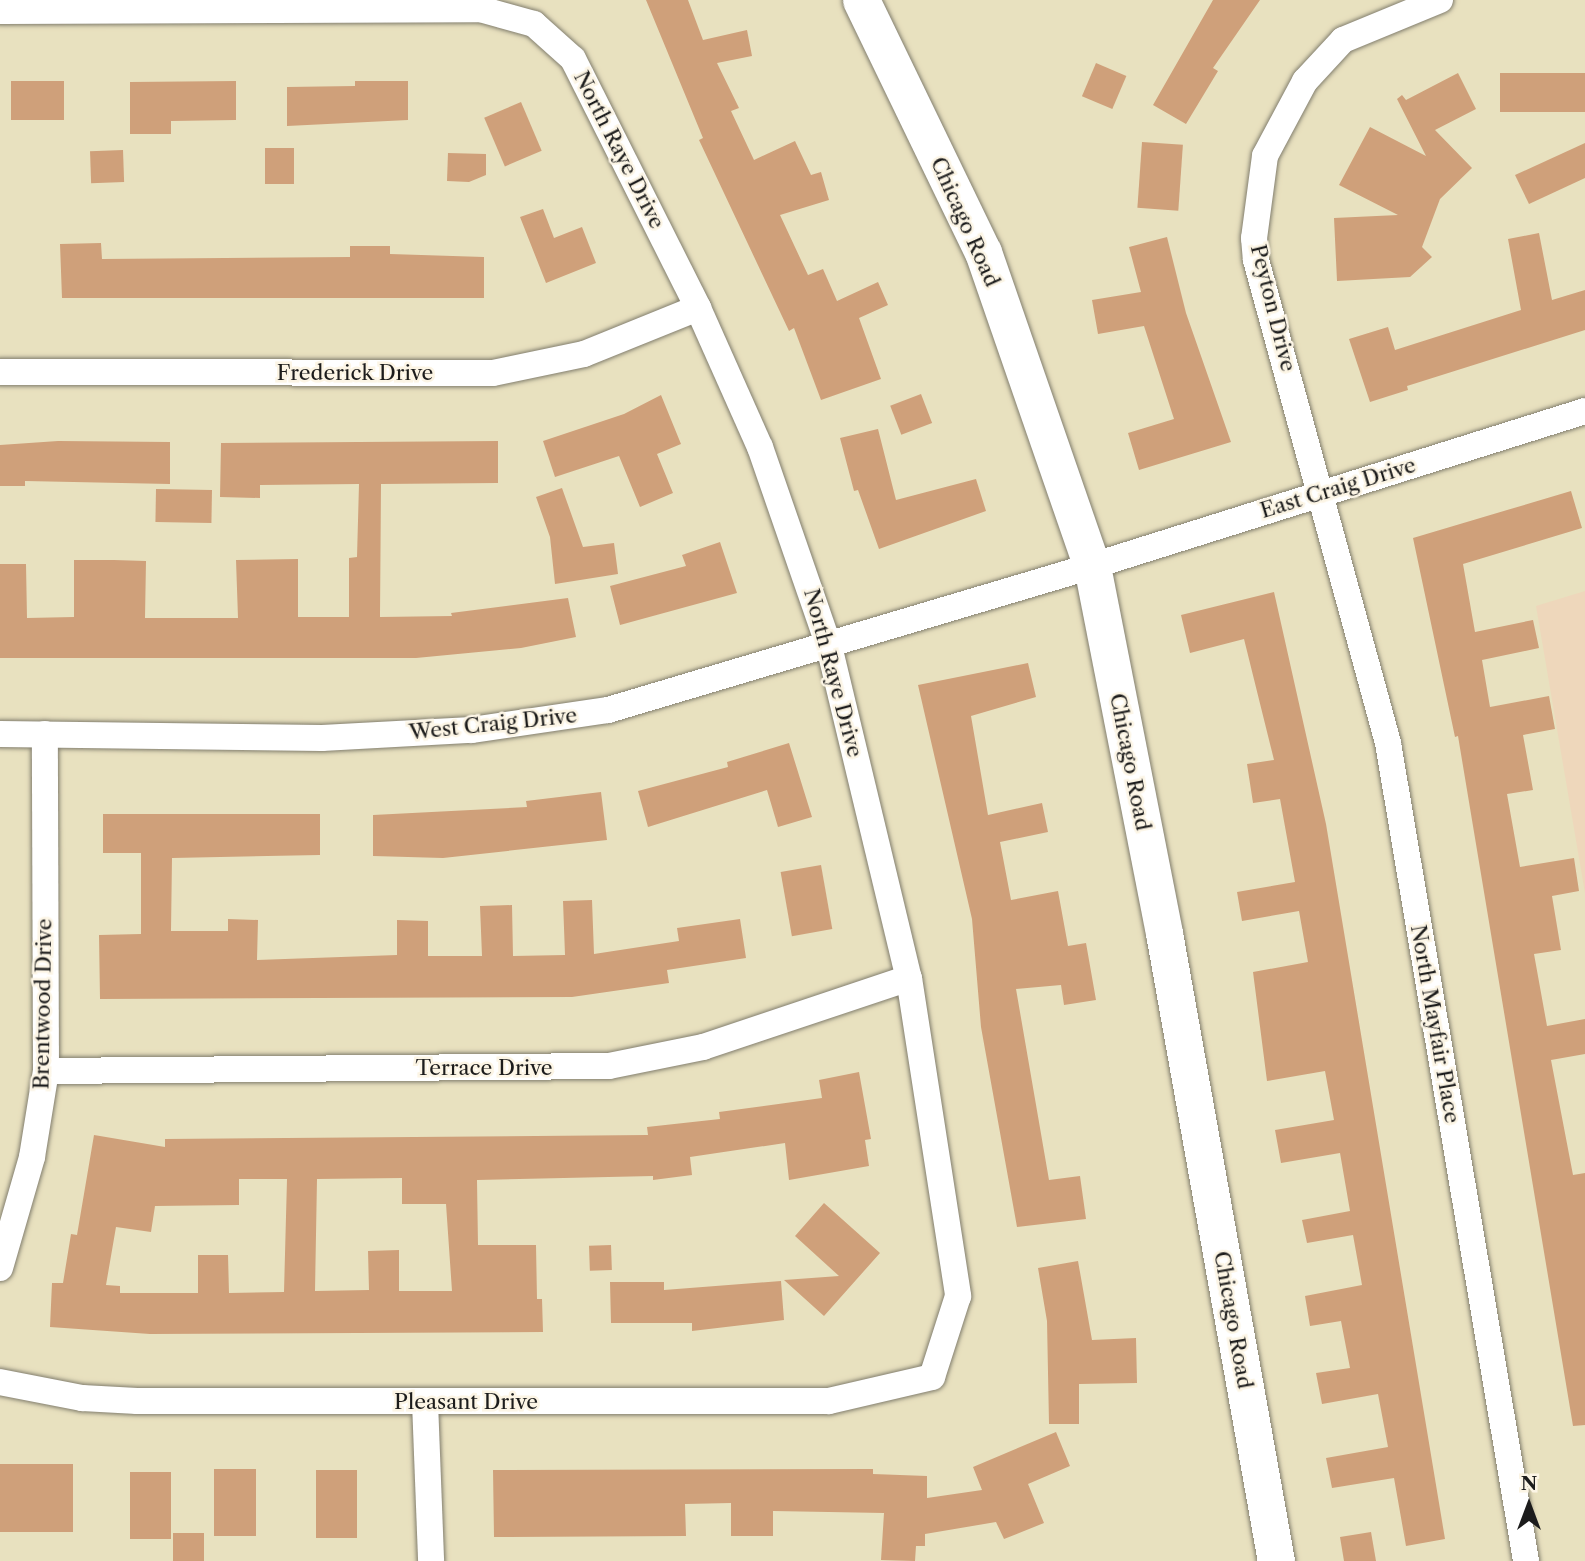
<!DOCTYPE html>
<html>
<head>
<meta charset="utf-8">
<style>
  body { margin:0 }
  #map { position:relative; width:1585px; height:1561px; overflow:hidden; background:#e8e1bf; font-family:"Libre Caslon Text",serif }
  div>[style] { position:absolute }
  .built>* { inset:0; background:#eed7bb }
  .building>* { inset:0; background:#cfa07a; transform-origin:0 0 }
  .roads { filter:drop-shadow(0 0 2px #827e6e) drop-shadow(0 0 2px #827e6e) }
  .street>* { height:26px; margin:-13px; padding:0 13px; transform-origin:13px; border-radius:13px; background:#fff }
  .secondary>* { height:37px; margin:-18.5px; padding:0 18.5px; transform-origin:18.5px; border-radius:18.5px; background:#fff }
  span { translate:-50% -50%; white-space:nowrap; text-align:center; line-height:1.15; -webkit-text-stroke:5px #fcf5e5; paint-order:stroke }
  .street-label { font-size:21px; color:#1c1c1c }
  .north { position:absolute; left:1494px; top:1470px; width:70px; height:70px; -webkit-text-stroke:5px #fcf5e5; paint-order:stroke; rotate:0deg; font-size:19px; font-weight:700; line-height:28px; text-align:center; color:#1c1c1c }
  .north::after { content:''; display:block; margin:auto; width:24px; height:32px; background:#1c1c1c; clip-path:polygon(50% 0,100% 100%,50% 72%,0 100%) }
</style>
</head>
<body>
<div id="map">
  <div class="built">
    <div style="clip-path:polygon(1585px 591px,1585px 893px,1536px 606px)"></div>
  </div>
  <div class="building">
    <div style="clip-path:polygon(646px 0,688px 0,703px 40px,747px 30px,752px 56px,717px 63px,739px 108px,731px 111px,754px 160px,795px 141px,811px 175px,821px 172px,829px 200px,780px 215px,808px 275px,823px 269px,837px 301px,878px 282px,888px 305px,859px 318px,881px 379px,821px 400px,794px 328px,789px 331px,699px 140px,703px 138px)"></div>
    <div style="clip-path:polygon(1213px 0,1260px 0,1213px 68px,1218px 71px,1186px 124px,1153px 105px)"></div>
    <div style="left:1096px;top:63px;width:33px;height:36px;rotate:23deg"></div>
    <div style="clip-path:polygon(1458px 73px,1476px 109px,1435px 130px,1472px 168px,1440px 199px,1422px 247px,1432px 257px,1410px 277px,1337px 281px,1334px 218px,1398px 215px,1339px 185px,1370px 127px,1426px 156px,1397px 99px,1402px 95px,1406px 100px)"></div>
    <div style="left:1500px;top:73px;width:85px;height:39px"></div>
    <div style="left:11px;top:81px;width:53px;height:39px"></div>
    <div style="clip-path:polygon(236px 81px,236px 120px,171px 121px,171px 134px,130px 134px,130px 82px)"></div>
    <div style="clip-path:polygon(355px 81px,408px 81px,408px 120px,287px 126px,287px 87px,355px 86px)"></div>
    <div style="left:521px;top:102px;width:53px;height:40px;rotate:67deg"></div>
    <div style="left:1142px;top:142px;width:41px;height:66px;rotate:4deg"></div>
    <div style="clip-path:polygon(1585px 143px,1585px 178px,1529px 204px,1515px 175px)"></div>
    <div style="left:265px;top:148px;width:29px;height:36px"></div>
    <div style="left:123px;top:150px;width:32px;height:33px;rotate:88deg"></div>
    <div style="clip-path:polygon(448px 153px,486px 154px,486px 175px,469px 182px,447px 181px)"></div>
    <div style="clip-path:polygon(543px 209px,554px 238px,582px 227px,596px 263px,546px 283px,520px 217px)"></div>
    <div style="clip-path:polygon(1539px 233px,1552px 300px,1585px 290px,1585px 330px,1407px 386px,1408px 390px,1370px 402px,1349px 339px,1388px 327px,1395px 350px,1521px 310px,1508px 239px)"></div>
    <div style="clip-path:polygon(1167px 237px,1186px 313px,1231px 442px,1139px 470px,1128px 433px,1174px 419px,1144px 326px,1098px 334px,1092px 300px,1141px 292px,1129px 247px)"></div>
    <div style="clip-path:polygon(101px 243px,102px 259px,350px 257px,350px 246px,390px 246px,390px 254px,484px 257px,484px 298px,62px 298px,60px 244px)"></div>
    <div style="left:921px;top:394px;width:31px;height:33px;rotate:69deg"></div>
    <div style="clip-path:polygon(661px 395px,681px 444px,657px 454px,673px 493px,640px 507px,619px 456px,555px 477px,543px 441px,624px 414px)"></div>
    <div style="clip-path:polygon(878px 429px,896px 500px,976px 479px,986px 511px,879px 549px,858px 490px,854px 491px,840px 438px)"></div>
    <div style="clip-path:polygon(58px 441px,170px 442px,170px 484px,25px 481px,25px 486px,0 486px,0 445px)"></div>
    <div style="clip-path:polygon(498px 441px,498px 483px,381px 484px,380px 617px,452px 616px,451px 613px,568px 598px,576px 637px,521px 648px,416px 658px,0 658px,0 564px,26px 564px,27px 618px,74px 617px,74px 560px,114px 560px,146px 561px,145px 618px,238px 618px,236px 560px,298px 559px,298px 617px,349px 617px,349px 558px,357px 557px,359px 484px,260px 485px,260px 498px,220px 497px,221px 443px)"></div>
    <div style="clip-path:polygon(562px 488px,583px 547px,614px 543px,618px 574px,555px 584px,550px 537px,536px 497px)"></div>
    <div style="left:156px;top:489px;width:56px;height:33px;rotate:1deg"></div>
    <div style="clip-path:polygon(1571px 491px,1582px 528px,1463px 564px,1475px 632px,1533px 620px,1539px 648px,1482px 660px,1490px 707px,1549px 696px,1555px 729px,1523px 735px,1533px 790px,1507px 794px,1520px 867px,1574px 858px,1579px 891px,1552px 896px,1561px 950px,1534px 954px,1547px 1026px,1585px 1019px,1585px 1054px,1551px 1060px,1573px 1175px,1585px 1173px,1585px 1425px,1573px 1426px,1458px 736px,1455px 737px,1413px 538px)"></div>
    <div style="clip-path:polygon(720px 542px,737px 593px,620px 625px,610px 586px,686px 566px,682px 555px)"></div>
    <div style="clip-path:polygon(1274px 592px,1326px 824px,1445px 1539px,1406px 1546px,1394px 1478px,1332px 1488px,1326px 1458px,1388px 1447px,1378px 1394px,1322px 1404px,1316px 1373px,1350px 1368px,1341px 1321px,1310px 1326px,1305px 1296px,1362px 1285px,1353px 1235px,1307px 1243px,1302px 1220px,1350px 1211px,1340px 1153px,1281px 1163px,1275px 1130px,1334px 1120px,1325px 1071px,1267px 1081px,1253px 972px,1308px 962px,1299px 911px,1242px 921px,1237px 892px,1295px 882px,1280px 799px,1253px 803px,1247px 764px,1274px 760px,1244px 639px,1190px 653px,1181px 615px)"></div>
    <div style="clip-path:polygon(1028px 663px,1036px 697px,971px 716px,988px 815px,1042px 803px,1048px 832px,1000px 842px,1011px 900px,1058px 891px,1068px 946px,1086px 943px,1096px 1000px,1064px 1005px,1061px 985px,1016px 989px,1049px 1180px,1080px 1176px,1086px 1219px,1017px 1227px,981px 1027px,972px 919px,918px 685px)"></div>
    <div style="clip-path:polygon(789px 743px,812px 817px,778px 827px,767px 790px,648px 827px,638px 791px,728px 767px,727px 762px)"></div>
    <div style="clip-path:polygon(601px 792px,607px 840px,443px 858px,373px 856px,373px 815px,527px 807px,526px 801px)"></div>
    <div style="clip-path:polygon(103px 814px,320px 814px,320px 855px,172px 858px,171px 931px,228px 931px,228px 919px,258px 920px,257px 960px,397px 955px,397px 920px,428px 921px,428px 956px,482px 956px,480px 906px,512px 905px,513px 956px,565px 955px,563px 901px,592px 900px,594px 954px,679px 941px,677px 928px,740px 919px,746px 958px,667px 970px,669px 983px,572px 997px,100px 999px,99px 935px,141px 934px,141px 853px,103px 853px)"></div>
    <div style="left:821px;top:865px;width:65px;height:41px;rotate:80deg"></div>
    <div style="clip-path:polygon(evenodd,859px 1072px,871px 1139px,865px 1140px,869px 1166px,789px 1180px,785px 1143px,690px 1157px,692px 1175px,653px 1180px,653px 1176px,477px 1180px,478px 1245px,536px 1245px,537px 1299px,542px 1299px,543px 1332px,150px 1334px,50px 1327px,52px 1283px,63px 1283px,71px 1234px,77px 1235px,94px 1135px,165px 1147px,165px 1139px,648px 1135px,647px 1127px,720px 1119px,719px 1112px,822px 1098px,819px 1080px,859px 1072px,402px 1178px,402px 1204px,446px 1204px,452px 1291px,399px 1291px,399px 1250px,368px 1251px,369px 1290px,315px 1291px,317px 1179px,402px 1178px,859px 1072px,239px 1179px,287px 1179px,284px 1292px,229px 1293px,228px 1255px,198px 1255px,198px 1293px,120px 1293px,120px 1286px,106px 1285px,116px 1227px,151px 1232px,155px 1206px,239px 1205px,239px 1179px)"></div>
    <div style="clip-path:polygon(824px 1203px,880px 1253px,824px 1316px,784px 1280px,839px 1276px,795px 1236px)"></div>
    <div style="left:611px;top:1245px;width:25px;height:22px;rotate:88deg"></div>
    <div style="clip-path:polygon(1078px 1261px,1092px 1340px,1136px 1338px,1137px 1383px,1079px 1384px,1079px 1424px,1049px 1424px,1047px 1321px,1038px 1268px)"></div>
    <div style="clip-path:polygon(781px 1281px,784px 1320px,692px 1331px,692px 1323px,611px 1323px,610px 1282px,664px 1282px,664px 1290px)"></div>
    <div style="clip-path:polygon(1056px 1432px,1070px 1466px,1028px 1484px,1044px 1523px,1004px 1539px,996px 1522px,925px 1534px,925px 1546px,916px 1546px,915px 1561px,881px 1560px,884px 1513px,773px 1511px,773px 1536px,731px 1536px,731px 1503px,685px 1504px,686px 1536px,494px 1537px,493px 1470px,873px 1469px,873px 1474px,927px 1476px,927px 1498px,982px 1490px,973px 1467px)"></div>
    <div style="left:0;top:1464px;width:73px;height:68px"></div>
    <div style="left:214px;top:1469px;width:42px;height:67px"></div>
    <div style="left:316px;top:1470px;width:41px;height:68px"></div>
    <div style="left:130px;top:1472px;width:41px;height:67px"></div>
    <div style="clip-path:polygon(1371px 1532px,1376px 1561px,1344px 1561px,1340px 1537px)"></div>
    <div style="left:204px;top:1533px;width:28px;height:31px;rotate:90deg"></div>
  </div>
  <div class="roads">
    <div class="street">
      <div style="left:1440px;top:0;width:105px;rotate:157.6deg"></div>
      <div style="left:1343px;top:40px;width:56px;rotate:132.8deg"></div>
      <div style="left:1305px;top:81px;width:85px;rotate:118.1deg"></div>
      <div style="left:1265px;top:156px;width:83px;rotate:97.6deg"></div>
      <div style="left:1254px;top:238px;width:22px;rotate:85deg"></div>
      <div style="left:1256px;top:260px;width:501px;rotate:74.71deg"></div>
      <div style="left:1388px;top:743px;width:830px;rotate:80.42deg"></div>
      <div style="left:0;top:11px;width:480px;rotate:-0.2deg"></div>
      <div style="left:480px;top:9px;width:56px;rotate:15.5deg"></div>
      <div style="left:534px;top:24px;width:52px;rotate:41.9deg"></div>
      <div style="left:573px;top:59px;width:279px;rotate:63.3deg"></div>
      <div style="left:698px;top:308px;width:152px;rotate:66deg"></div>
      <div style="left:760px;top:447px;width:211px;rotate:70.9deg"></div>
      <div style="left:829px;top:646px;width:342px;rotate:76.5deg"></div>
      <div style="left:909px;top:978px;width:322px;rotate:81.2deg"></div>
      <div style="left:958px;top:1296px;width:85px;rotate:107.8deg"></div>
      <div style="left:932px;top:1377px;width:106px;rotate:166.9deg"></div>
      <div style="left:829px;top:1401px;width:692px;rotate:180deg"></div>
      <div style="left:137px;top:1401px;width:55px;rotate:-176.9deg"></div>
      <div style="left:82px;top:1398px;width:84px;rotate:-169deg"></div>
      <div style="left:0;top:372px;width:493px;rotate:0.1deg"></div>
      <div style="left:493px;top:373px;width:93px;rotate:-11.8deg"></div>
      <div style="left:584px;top:354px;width:123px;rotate:-22deg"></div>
      <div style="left:0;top:734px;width:322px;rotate:0.7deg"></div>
      <div style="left:322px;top:738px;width:150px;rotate:-3.1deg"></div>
      <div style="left:472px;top:730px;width:137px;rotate:-8.4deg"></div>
      <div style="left:608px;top:710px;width:505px;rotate:-16.57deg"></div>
      <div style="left:1092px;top:566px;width:517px;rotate:-17.45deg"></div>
      <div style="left:46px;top:1071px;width:563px;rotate:-0.51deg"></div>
      <div style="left:609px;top:1066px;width:96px;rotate:-11.4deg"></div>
      <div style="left:703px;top:1047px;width:217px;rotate:-18.5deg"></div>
      <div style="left:0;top:1268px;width:116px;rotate:-73.9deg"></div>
      <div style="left:32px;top:1157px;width:87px;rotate:-80.8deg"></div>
      <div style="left:46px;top:1071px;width:337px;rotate:-90.2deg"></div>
      <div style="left:425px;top:1402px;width:159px;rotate:87.8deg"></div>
    </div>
    <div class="secondary">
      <div style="left:861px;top:0;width:280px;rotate:64.2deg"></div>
      <div style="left:983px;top:252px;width:332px;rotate:70.9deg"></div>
      <div style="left:1092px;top:566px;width:374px;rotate:78.9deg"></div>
      <div style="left:1164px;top:933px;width:638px;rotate:79.89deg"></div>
    </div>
  </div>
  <div class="street-label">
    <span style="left:619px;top:150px;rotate:63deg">North Raye Drive</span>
    <span style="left:965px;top:222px;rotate:66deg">Chicago Road</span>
    <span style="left:1273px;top:308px;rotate:76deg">Peyton Drive</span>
    <span style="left:355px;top:373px">Frederick Drive</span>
    <span style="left:1338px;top:488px;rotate:-17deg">East Craig Drive</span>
    <span style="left:833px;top:673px;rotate:75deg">North Raye Drive</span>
    <span style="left:493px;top:724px;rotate:-6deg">West Craig Drive</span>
    <span style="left:1130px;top:762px;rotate:79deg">Chicago Road</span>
    <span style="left:43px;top:1004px;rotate:-89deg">Brentwood Drive</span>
    <span style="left:1435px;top:1024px;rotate:80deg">North Mayfair Place</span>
    <span style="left:484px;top:1068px">Terrace Drive</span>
    <span style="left:1233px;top:1320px;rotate:80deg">Chicago Road</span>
    <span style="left:466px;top:1402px">Pleasant Drive</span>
  </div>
  <div class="north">N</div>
</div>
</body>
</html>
